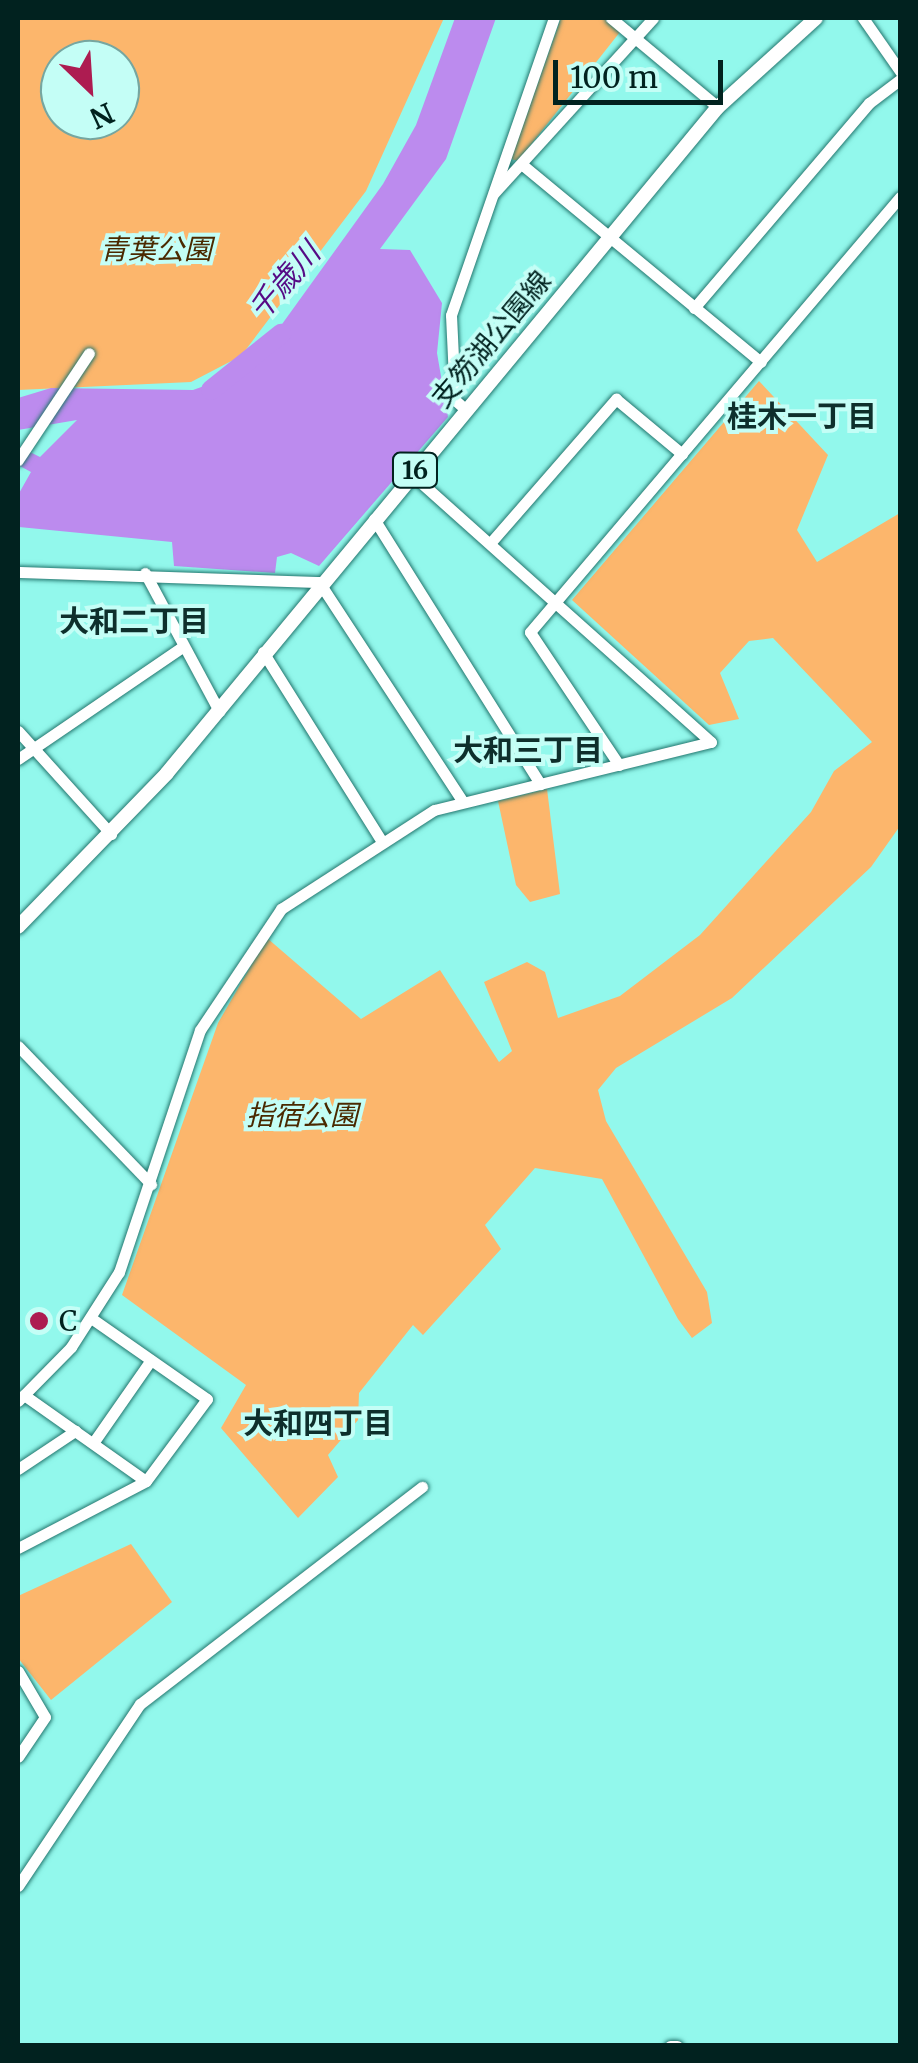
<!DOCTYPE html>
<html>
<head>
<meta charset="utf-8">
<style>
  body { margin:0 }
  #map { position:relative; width:918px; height:2063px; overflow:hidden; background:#92f8ec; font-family:Merriweather,"Noto Sans JP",serif }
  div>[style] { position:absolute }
  .green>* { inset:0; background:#fcb66c }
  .water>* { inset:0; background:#bc8bee }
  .river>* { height:20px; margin:-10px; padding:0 10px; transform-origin:10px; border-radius:10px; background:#bc8bee }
  .roads { filter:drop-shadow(0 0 2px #23766e) drop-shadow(0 0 2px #23766e) }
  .minor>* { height:11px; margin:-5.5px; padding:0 5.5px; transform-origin:5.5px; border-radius:5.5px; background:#fff }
  .major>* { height:14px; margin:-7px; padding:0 7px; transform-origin:7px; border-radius:7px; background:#fff }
  .dots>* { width:28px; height:28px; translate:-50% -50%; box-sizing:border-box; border:5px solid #c4fef6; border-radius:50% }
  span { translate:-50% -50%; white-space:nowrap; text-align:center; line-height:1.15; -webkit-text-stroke:8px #c4fef6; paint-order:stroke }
  .shield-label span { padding:2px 8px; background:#c4fef6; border:2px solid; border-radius:8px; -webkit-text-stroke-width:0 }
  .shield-label { font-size:25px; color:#01221f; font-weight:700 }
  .park-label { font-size:28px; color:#4a2900; font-style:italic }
  .street-label { font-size:28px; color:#01221f }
  .poi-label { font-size:28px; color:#01221f }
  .left { translate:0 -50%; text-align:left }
  .water-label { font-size:30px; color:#560b85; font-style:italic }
  .neighbourhood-label { font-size:30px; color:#0e2f2c; font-weight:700 }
  .frame { position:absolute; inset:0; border:20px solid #01221f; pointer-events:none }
  .north { position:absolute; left:40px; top:40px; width:100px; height:100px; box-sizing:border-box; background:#c4fef6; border:2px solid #76a6a0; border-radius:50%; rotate:155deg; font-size:28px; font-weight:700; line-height:40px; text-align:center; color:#01221f }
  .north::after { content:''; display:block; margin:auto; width:35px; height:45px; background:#ad1c51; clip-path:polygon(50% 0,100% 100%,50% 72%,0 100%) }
  .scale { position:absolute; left:553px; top:60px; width:170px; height:45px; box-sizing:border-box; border:5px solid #01221f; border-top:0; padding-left:12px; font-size:30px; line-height:35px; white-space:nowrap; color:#01221f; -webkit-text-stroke:8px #c4fef6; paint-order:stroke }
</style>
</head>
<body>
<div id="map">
  <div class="green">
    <div style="clip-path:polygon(evenodd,18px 18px,444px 18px,366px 191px,241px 356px,191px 382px,18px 390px,18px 18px,60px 60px,120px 60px,120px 120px,60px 120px,60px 60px)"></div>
    <div style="clip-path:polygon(561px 18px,603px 18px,620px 32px,518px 161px,511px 159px)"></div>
    <div style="clip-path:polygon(759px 381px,828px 455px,797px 530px,817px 562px,900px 513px,900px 826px,871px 867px,732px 998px,616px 1068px,598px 1090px,606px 1121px,707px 1292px,712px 1323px,692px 1338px,678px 1319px,602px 1179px,535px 1168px,485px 1225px,501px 1249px,423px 1335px,413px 1325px,359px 1393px,358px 1420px,328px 1455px,338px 1477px,298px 1518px,221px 1428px,246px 1385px,122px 1295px,218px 1023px,267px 938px,361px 1019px,440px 970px,499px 1062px,512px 1051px,484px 982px,527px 962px,545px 972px,558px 1018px,620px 996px,700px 935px,811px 812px,834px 771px,872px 742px,773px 638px,749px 641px,720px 673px,739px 719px,709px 725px,572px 600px)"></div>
    <div style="clip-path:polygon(547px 789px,560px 894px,530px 902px,516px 885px,498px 801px)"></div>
    <div style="clip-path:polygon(131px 1544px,172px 1602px,51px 1700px,18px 1658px,18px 1596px)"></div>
  </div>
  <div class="water">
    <div style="clip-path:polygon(455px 18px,496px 18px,446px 159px,380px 249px,410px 250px,442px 303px,437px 353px,448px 417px,319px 566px,291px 553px,277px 557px,275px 573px,174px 566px,172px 542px,19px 527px,18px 495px,31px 472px,18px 465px,18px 446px,40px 457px,77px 420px,18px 430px,18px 398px,51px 388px,193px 390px,249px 370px,383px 184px,416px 125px)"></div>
  </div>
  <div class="river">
    <div style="left:211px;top:390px;width:90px;rotate:-38.7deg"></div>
  </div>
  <div class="roads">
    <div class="minor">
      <div style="left:611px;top:18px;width:139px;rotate:39.8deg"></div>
      <div style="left:863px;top:18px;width:65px;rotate:55.1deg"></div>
      <div style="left:525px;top:167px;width:306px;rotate:39.6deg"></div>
      <div style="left:494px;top:193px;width:236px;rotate:-47.7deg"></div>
      <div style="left:694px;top:308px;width:270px;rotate:-49.5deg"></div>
      <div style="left:869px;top:103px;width:39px;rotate:-37deg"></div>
      <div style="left:465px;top:409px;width:13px;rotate:-138deg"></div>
      <div style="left:455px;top:400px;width:85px;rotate:-92.7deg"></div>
      <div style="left:451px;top:315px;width:314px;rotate:-70.9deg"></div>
      <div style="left:18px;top:460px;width:128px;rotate:-56.4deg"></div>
      <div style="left:374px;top:519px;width:313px;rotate:57.9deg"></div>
      <div style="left:492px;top:541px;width:189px;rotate:-48.9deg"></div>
      <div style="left:616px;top:399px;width:86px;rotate:39.8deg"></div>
      <div style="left:18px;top:572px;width:301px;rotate:1.9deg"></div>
      <div style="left:319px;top:582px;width:263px;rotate:56.8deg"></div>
      <div style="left:145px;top:573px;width:157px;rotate:61.8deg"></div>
      <div style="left:263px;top:652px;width:222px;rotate:57.9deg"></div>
      <div style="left:18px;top:731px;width:139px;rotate:47.9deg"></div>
      <div style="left:18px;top:759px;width:199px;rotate:-34.3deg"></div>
      <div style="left:619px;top:765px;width:160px;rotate:-123.8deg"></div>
      <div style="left:530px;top:632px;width:571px;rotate:-49.62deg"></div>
      <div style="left:18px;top:1046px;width:192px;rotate:46.1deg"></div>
      <div style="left:24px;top:1395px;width:149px;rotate:35.2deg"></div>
      <div style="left:18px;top:1401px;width:76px;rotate:-45.5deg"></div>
      <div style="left:71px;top:1347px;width:89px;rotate:-57.4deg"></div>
      <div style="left:119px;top:1272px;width:255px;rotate:-71.5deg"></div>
      <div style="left:200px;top:1030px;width:146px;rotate:-56.2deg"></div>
      <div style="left:281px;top:909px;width:182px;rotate:-32.9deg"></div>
      <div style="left:434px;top:810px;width:285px;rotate:-13.8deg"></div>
      <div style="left:711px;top:742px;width:401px;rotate:-138.2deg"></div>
      <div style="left:93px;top:1443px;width:101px;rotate:-55.1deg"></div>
      <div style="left:18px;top:1469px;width:69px;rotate:-33.7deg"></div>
      <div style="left:18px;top:1548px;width:144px;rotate:-27.6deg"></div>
      <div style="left:146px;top:1481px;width:102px;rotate:-53.4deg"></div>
      <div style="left:207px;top:1399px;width:141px;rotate:-145.1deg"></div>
      <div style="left:18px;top:1671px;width:53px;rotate:59.6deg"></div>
      <div style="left:45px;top:1717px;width:48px;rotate:124deg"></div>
      <div style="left:18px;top:1886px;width:219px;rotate:-56.2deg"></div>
      <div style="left:140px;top:1704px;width:356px;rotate:-37.6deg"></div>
      <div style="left:670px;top:2046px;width:7px"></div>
    </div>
    <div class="major">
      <div style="left:18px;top:927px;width:214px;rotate:-45.9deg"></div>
      <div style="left:167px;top:773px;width:864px;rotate:-50.4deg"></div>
      <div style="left:718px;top:107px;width:132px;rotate:-42.2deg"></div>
    </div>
  </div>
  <div class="dots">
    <div style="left:39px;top:1321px;background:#ad1c51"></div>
  </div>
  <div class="shield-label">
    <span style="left:415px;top:470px">16</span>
  </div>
  <div class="park-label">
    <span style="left:156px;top:249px">青葉公園</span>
    <span style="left:302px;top:1115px">指宿公園</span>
  </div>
  <div class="street-label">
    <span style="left:491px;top:339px;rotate:-50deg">支笏湖公園線</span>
  </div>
  <div class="poi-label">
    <span class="left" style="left:59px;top:1321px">C</span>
  </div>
  <div class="water-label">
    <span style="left:284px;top:281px;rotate:-49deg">千歳川</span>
  </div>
  <div class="neighbourhood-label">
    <span style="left:802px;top:416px">桂木一丁目</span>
    <span style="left:134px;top:621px">大和二丁目</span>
    <span style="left:528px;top:750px">大和三丁目</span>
    <span style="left:318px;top:1423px">大和四丁目</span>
  </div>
  <div class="frame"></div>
  <div class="north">N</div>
  <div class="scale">100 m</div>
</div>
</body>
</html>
